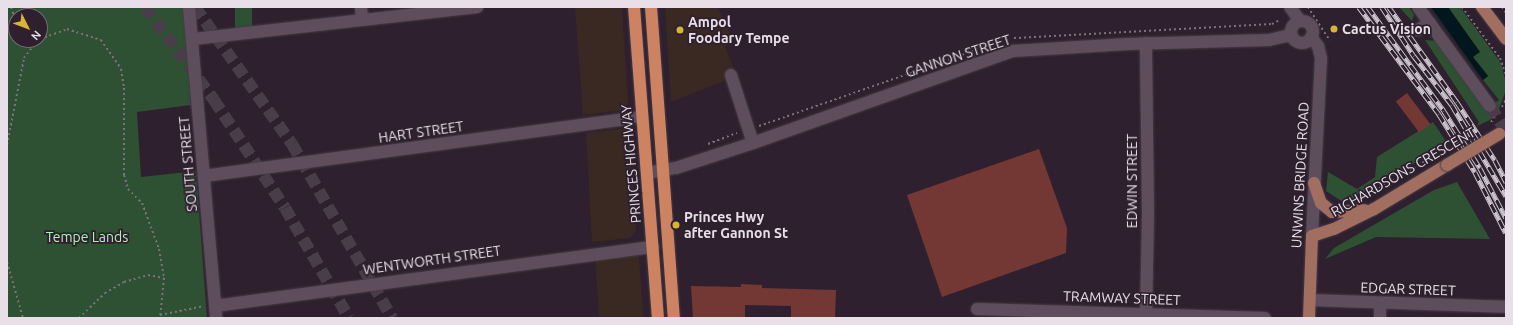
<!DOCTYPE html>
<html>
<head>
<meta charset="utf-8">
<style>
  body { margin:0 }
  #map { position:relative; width:1513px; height:325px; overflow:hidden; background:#2e202e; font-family:Ubuntu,sans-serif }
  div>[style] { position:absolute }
  .commercial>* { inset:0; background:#3a2822; transform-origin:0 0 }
  .green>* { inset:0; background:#2d5132; transform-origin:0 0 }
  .water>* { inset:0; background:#00181d }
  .building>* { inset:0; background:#733833; transform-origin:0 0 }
  .minor-tunnel>* { height:12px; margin-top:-6px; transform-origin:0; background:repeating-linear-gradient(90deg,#4a3d4a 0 12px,transparent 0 18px) }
  .highway-tunnel>* { height:12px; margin-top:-6px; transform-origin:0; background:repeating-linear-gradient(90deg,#4a3d4a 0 12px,transparent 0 18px) }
  .path>* { height:2px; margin-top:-1px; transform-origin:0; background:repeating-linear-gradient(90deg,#7d717d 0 2px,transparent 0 5px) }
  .roads { filter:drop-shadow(0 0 1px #483c48) drop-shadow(0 0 1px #483c48) }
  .minor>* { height:12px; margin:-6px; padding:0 6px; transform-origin:6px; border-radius:6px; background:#5e4e5d }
  .minor>.ring { margin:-6px; padding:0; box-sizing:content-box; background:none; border:12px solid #5e4e5d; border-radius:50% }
  .major>* { height:12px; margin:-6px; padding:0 6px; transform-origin:6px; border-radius:6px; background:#a16e60 }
  .highway>* { height:12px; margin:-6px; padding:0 6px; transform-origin:6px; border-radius:6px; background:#cd8362 }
  .rail>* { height:4.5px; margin-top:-2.25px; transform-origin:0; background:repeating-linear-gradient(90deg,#2e202e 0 9px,#ccc3cc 0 18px); box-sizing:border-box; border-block:1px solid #ccc3cc }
  .bridges { filter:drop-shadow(0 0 1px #483c48) drop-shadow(0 0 1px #483c48) }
  .major-bridge>* { height:12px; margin:-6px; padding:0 6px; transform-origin:6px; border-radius:6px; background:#a16e60 }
  .dots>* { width:11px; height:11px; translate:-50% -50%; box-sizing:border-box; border:2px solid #2e202e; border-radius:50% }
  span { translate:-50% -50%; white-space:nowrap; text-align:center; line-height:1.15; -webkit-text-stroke:3.5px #2e202e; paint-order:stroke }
  .poi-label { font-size:14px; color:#e8dfe8; font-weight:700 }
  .left { translate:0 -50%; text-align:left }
  .street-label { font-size:14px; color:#e8dfe8 }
  .park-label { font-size:14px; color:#acf6b6 }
  .frame { position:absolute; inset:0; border:8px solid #e8dfe8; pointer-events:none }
  .north { position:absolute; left:8px; top:8px; width:40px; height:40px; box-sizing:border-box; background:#2e202e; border:1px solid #786c78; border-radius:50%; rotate:132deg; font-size:11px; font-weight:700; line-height:16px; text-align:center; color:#e8dfe8 }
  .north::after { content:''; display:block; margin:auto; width:14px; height:18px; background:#d8b434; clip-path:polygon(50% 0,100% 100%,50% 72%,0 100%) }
</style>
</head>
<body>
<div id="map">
  <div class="commercial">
    <div style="clip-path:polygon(575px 7px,622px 7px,628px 102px,624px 110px,583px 115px)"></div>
    <div style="clip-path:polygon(665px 7px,718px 7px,733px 41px,725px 47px,735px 72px,724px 76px,726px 80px,671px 102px)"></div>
    <div style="clip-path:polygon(627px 128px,629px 131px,636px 231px,630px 238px,592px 242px,586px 133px)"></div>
    <div style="left:639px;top:256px;width:62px;height:44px;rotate:86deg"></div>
  </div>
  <div class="green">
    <div style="clip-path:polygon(evenodd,7px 7px,184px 7px,191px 105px,137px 112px,141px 177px,196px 171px,207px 318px,7px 318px,7px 7px,16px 16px,40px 16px,40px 40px,16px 40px,16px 16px)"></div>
    <div style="left:235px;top:7px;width:17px;height:29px"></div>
    <div style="clip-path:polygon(1399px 7px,1409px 7px,1414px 15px,1412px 21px)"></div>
    <div style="clip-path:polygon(1448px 7px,1460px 7px,1501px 63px,1505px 79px,1505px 93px,1499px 109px,1490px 120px,1477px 126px,1479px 122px,1425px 40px,1438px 41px,1490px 106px,1499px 100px,1483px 80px,1488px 76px,1473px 57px,1479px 51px)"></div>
    <div style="clip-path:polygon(1433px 122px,1448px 144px,1349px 201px,1343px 202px,1326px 191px,1328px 172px,1357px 189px,1375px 177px,1377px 157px)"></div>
    <div style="clip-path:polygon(1457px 182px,1490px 239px,1376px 237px,1325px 259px,1334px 248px,1434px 190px)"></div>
  </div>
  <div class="water">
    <div style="clip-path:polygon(1431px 7px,1448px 7px,1480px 52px,1473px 57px,1488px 76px,1483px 80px)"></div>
  </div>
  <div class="building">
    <div style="left:1407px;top:93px;width:39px;height:14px;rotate:53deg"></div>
    <div style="clip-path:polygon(1039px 149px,1067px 228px,1066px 253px,942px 297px,907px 195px)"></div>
    <div style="clip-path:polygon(741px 284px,762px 285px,762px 288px,836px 290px,835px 318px,791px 318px,791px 306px,745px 305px,745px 318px,693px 318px,691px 286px,741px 287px)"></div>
  </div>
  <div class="minor-tunnel">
    <div style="left:1490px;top:106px;width:31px;rotate:58deg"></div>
  </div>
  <div class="highway-tunnel">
    <div style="left:145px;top:7px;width:116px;rotate:53.4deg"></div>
    <div style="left:214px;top:100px;width:129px;rotate:56.7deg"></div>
    <div style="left:285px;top:208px;width:127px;rotate:59.8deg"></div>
    <div style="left:195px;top:7px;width:168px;rotate:54.7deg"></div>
    <div style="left:292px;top:144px;width:201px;rotate:60.1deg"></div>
  </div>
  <div class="path">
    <div style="left:11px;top:7px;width:16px;rotate:72deg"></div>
    <div style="left:1308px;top:7px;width:40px;rotate:57.1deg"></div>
    <div style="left:1462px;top:7px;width:64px;rotate:53.3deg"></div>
    <div style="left:1500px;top:58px;width:18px;rotate:71deg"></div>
    <div style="left:1502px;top:7px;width:7px;rotate:56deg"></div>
    <div style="left:1014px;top:38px;width:258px;rotate:-3.1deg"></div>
    <div style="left:1272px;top:24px;width:7px;rotate:-27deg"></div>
    <div style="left:40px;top:39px;width:29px;rotate:-20deg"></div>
    <div style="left:67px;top:29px;width:36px;rotate:18deg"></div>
    <div style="left:101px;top:40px;width:35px;rotate:55deg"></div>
    <div style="left:121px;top:69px;width:19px;rotate:81deg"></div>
    <div style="left:124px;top:88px;width:87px;rotate:90deg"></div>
    <div style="left:124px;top:175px;width:15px;rotate:74deg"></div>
    <div style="left:128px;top:189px;width:20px;rotate:45deg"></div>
    <div style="left:142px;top:203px;width:49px;rotate:69.7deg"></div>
    <div style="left:159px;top:249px;width:29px;rotate:80deg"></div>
    <div style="left:164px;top:278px;width:40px;rotate:95.7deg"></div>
    <div style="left:1502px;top:107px;width:9px;rotate:-63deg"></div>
    <div style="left:1491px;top:122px;width:6px;rotate:-51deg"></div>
    <div style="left:759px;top:126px;width:263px;rotate:-19.3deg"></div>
    <div style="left:708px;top:144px;width:31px;rotate:-21deg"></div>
    <div style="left:7px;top:145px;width:89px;rotate:-78.9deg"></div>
    <div style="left:24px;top:58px;width:23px;rotate:-52deg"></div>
    <div style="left:1362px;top:198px;width:89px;rotate:-30.3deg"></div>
    <div style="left:7px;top:262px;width:58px;rotate:74.1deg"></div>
    <div style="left:160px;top:315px;width:45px;rotate:-11.6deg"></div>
    <div style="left:79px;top:318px;width:36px;rotate:-44deg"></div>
    <div style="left:105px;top:293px;width:22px;rotate:-30deg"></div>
    <div style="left:124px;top:282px;width:25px;rotate:-16deg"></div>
    <div style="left:148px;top:275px;width:16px;rotate:11deg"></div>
  </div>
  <div class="roads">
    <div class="minor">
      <div style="left:189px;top:7px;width:312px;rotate:85deg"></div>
      <div style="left:361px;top:7px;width:13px;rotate:86deg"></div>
      <div style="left:1290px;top:7px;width:17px;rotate:54deg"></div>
      <div style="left:1418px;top:7px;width:122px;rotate:54deg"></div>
      <div class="ring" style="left:1291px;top:21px;width:10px;height:10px"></div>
      <div style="left:1418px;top:30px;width:14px;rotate:-30deg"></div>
      <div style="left:1311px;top:37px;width:11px;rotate:52deg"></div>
      <div style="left:1318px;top:46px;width:12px;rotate:76deg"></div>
      <div style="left:1321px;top:58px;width:178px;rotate:92.9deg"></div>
      <div style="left:193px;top:39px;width:286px;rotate:-6.4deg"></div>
      <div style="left:731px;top:75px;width:71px;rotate:72.1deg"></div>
      <div style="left:647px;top:173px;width:29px;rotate:-10deg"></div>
      <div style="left:676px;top:168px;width:81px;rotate:-18deg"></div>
      <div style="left:753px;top:143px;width:276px;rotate:-19.5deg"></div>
      <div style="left:1013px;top:51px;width:115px;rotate:-3.5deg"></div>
      <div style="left:1128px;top:44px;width:141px;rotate:-1.6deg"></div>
      <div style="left:1269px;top:40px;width:23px;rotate:-13deg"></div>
      <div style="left:204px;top:176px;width:442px;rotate:-7.7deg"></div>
      <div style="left:1310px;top:300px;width:196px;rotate:2deg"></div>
      <div style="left:215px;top:306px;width:442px;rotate:-7.7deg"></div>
      <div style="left:977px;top:309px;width:288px;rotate:1.8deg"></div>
      <div style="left:1146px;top:318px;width:105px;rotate:-88.9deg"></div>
      <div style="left:1148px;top:213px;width:170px;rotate:-90.7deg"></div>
      <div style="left:1380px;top:318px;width:14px;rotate:-90deg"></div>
    </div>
    <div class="major">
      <div style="left:1482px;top:7px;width:40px;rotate:53deg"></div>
      <div style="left:1314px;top:183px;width:21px;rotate:71deg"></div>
      <div style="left:1321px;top:203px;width:14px;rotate:39deg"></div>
      <div style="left:1332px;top:212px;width:33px;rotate:-3deg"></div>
      <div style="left:1309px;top:318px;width:82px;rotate:-87.9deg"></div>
      <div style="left:1312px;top:236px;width:23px;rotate:-18deg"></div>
      <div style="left:1334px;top:229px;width:45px;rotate:-26.6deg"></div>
      <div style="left:1374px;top:209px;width:85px;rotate:-31.1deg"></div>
    </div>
    <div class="highway">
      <div style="left:634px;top:7px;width:312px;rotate:85.6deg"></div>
      <div style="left:651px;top:7px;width:312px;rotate:85.8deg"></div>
    </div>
  </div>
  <div class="rail">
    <div style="left:1359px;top:7px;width:134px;rotate:53.2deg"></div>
    <div style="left:1439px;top:114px;width:68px;rotate:58.2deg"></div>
    <div style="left:1475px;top:172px;width:68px;rotate:63.1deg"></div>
    <div style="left:1368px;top:7px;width:129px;rotate:53.8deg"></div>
    <div style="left:1444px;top:111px;width:67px;rotate:57.7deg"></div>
    <div style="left:1480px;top:168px;width:56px;rotate:62.5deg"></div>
    <div style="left:1382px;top:7px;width:59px;rotate:56.9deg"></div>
    <div style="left:1414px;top:56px;width:62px;rotate:52.2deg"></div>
    <div style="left:1452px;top:105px;width:106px;rotate:59.3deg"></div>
    <div style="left:1389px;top:7px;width:117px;rotate:54.4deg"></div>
    <div style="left:1457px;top:102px;width:69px;rotate:56.8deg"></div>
    <div style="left:1495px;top:160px;width:25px;rotate:63deg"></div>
  </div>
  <div class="bridges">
    <div class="major-bridge">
      <div style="left:1447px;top:165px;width:61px;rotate:-30.8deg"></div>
    </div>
  </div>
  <div class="dots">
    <div style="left:1334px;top:29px;background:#d8b434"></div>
    <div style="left:680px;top:30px;background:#d8b434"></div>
    <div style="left:676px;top:225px;background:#d8b434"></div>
  </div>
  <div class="poi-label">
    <span class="left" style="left:688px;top:30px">Ampol<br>Foodary Tempe</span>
    <span class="left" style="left:1342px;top:29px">Cactus Vision</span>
    <span class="left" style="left:684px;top:225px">Princes Hwy<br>after Gannon St</span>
  </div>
  <div class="street-label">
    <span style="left:958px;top:56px;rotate:-18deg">GANNON STREET</span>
    <span style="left:421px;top:132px;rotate:-8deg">HART STREET</span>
    <span style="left:188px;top:164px;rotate:-95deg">SOUTH STREET</span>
    <span style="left:631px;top:164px;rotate:-95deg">PRINCES HIGHWAY</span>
    <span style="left:1403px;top:172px;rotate:-30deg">RICHARDSONS CRESCENT</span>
    <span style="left:1300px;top:175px;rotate:-87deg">UNWINS BRIDGE ROAD</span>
    <span style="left:1132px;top:181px;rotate:-90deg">EDWIN STREET</span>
    <span style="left:432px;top:260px;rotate:-8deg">WENTWORTH STREET</span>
    <span style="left:1408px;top:289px;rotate:2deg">EDGAR STREET</span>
    <span style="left:1122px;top:298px;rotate:2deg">TRAMWAY STREET</span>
  </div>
  <div class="park-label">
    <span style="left:87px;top:237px">Tempe Lands</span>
  </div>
  <div class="frame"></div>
  <div class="north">N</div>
</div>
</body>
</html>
